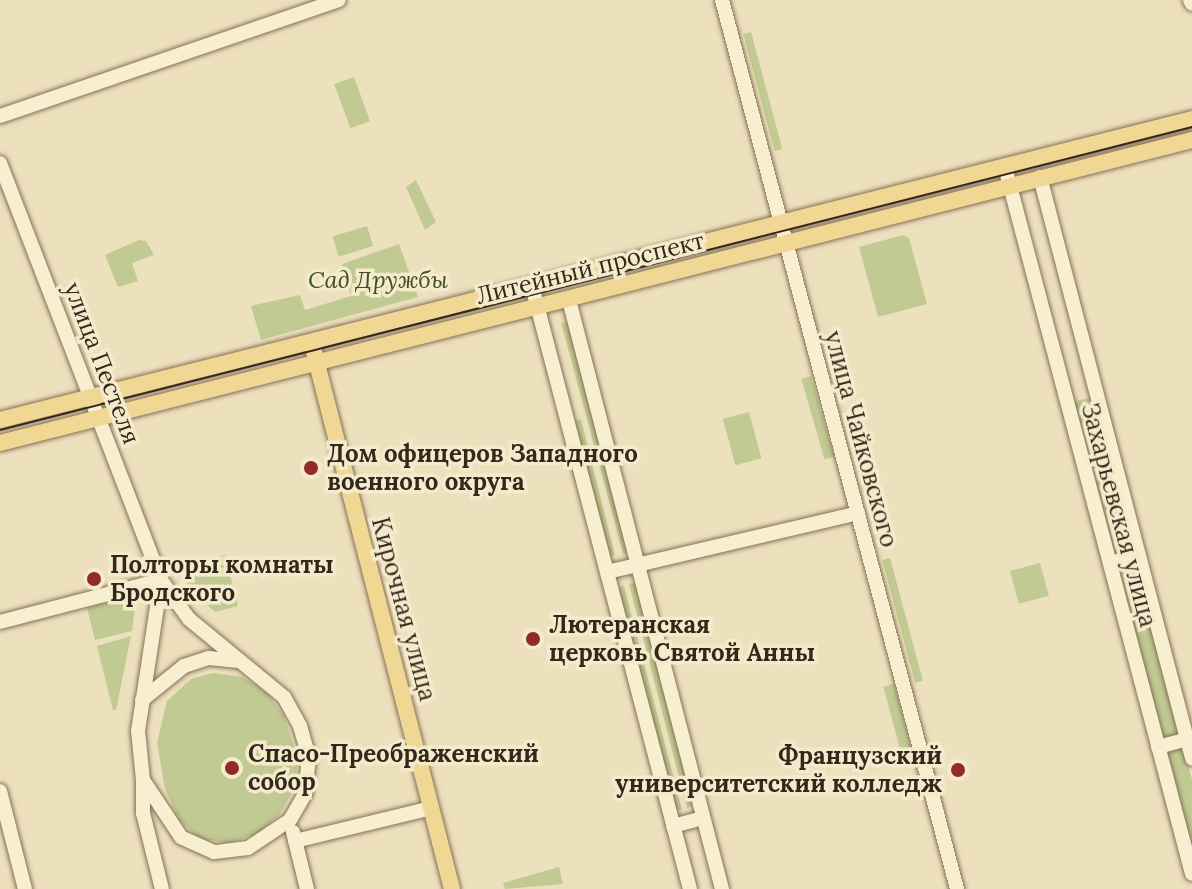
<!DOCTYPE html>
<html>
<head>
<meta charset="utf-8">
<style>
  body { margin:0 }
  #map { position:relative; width:1192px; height:889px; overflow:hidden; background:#ede0bd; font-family:Lora,serif }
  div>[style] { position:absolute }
  .green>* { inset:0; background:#c1ca92; transform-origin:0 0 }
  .roads { filter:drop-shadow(0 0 2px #847157) drop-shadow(0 0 2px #847157) }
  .minor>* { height:14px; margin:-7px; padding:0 7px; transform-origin:7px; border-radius:7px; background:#f8eed0 }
  .major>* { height:16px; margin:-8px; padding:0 8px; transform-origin:8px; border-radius:8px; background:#f1d794 }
  .tram>* { height:2px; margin:-1px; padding:0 1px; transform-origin:1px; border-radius:1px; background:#34281b }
  .dots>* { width:22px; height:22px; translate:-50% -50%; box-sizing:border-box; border:4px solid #f4eacc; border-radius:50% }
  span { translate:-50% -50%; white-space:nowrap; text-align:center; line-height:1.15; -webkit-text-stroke:7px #f4eacc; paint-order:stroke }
  .street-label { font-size:24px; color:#34281b }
  .park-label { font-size:24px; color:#435022; font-style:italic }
  .poi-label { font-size:24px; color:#34281b; font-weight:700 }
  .left { translate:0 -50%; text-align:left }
  .right { translate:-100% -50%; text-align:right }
</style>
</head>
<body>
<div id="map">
  <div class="green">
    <div style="left:751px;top:32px;width:121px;height:8px;rotate:75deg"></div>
    <div style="left:354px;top:77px;width:47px;height:21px;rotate:70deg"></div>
    <div style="clip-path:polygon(416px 180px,436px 222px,425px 230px,406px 187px)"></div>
    <div style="left:367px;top:226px;width:21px;height:36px;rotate:73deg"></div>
    <div style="clip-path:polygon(903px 235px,909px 238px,927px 304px,878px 317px,859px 247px)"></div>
    <div style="clip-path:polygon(139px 240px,146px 241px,154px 255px,132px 263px,138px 281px,118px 287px,105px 255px)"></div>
    <div style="clip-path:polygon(399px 244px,418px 297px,261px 340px,251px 306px,300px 295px,305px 310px,351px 296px,342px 264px)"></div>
    <div style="left:570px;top:321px;width:239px;height:9px;rotate:75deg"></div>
    <div style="left:811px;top:376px;width:84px;height:10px;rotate:74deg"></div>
    <div style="clip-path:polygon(1093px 397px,1192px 780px,1192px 852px,1072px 402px)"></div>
    <div style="left:749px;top:412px;width:48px;height:27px;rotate:75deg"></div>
    <div style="left:581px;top:419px;width:140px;height:9px;rotate:76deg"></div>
    <div style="clip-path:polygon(225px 555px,238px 606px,215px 612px,190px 589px,181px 567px)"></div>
    <div style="left:890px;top:558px;width:127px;height:8px;rotate:75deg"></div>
    <div style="left:1040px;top:563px;width:34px;height:31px;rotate:75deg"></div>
    <div style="clip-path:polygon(638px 582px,694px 805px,687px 808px,629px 584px)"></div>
    <div style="clip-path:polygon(624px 586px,682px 810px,675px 810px,616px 588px)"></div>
    <div style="clip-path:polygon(123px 599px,135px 607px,132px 631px,95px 640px,87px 608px)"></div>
    <div style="clip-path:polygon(131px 636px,116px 710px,113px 710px,97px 646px)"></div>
    <div style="clip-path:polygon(213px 673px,243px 677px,267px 693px,284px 716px,298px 759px,295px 787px,280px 814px,258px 833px,230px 843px,200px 839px,179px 820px,165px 789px,157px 743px,167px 701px,191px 679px)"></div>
    <div style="left:894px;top:684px;width:84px;height:11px;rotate:75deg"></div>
    <div style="clip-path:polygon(559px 867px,563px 884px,505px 889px,503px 883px)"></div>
  </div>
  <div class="roads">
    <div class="minor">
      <div style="left:722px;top:0;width:920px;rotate:75.19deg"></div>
      <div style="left:1190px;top:0;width:4px;rotate:63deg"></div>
      <div style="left:0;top:116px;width:358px;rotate:-18.9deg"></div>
      <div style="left:0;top:163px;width:447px;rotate:68.9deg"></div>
      <div style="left:161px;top:580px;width:48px;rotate:54.3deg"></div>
      <div style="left:189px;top:619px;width:123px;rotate:39.4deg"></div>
      <div style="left:284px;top:697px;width:33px;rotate:61deg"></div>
      <div style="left:300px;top:726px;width:32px;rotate:74deg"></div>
      <div style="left:309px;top:757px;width:37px;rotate:96deg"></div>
      <div style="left:305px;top:794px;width:30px;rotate:120deg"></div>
      <div style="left:290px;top:820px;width:50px;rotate:146.3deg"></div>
      <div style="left:248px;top:848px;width:34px;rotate:173deg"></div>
      <div style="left:214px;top:852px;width:36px;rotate:-156deg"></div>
      <div style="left:181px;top:837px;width:69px;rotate:-123.7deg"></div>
      <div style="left:143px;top:780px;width:49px;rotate:-95.8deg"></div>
      <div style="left:138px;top:731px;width:153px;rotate:-81.3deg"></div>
      <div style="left:1005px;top:167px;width:731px;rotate:75.18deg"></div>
      <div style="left:1040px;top:177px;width:601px;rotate:75.34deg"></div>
      <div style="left:532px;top:286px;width:623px;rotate:75.32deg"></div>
      <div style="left:569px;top:300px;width:609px;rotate:75.44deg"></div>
      <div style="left:1110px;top:563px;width:30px;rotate:-15deg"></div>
      <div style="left:607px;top:572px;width:258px;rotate:-13.2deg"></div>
      <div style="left:0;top:622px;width:166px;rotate:-14.6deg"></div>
      <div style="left:142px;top:700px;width:54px;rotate:-39deg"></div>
      <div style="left:184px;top:666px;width:26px;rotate:-18deg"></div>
      <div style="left:209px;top:658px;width:27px;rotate:6deg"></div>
      <div style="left:1158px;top:747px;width:30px;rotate:-15deg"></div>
      <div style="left:143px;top:780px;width:33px;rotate:90deg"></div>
      <div style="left:143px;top:813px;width:78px;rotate:76deg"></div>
      <div style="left:0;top:791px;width:101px;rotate:75.7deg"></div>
      <div style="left:673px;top:826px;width:31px;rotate:-15deg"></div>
      <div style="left:293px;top:832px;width:59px;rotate:76.2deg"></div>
      <div style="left:295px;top:841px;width:140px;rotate:-13.6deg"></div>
    </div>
    <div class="major">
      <div style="left:314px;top:352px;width:554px;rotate:75.59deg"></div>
      <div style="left:0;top:420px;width:1229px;rotate:-14.17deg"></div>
      <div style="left:0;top:443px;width:1230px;rotate:-14.26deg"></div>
    </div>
  </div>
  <div class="tram">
    <div style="left:0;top:430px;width:1230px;rotate:-14.26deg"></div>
  </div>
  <div class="dots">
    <div style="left:311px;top:468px;background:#922b28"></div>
    <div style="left:94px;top:579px;background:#922b28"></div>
    <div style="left:533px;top:639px;background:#922b28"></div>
    <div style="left:232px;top:768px;background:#922b28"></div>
    <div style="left:958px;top:770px;background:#922b28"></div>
  </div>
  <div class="street-label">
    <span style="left:590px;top:268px;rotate:-14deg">Литейный проспект</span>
    <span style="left:102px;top:363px;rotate:69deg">улица Пестеля</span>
    <span style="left:861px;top:439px;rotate:75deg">улица Чайковского</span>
    <span style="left:1119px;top:515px;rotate:75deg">Захарьевская улица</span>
    <span style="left:404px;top:609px;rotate:75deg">Кирочная улица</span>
  </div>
  <div class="park-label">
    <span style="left:378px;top:280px">Сад Дружбы</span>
  </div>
  <div class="poi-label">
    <span class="left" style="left:327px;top:468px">Дом офицеров Западного<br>военного округа</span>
    <span class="left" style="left:110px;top:579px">Полторы комнаты<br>Бродского</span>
    <span class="left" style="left:549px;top:639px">Лютеранская<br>церковь Святой Анны</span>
    <span class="left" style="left:248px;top:768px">Спасо-Преображенский<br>собор</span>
    <span class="right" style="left:942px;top:770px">Французский<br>университетский колледж</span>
  </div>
</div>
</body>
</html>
